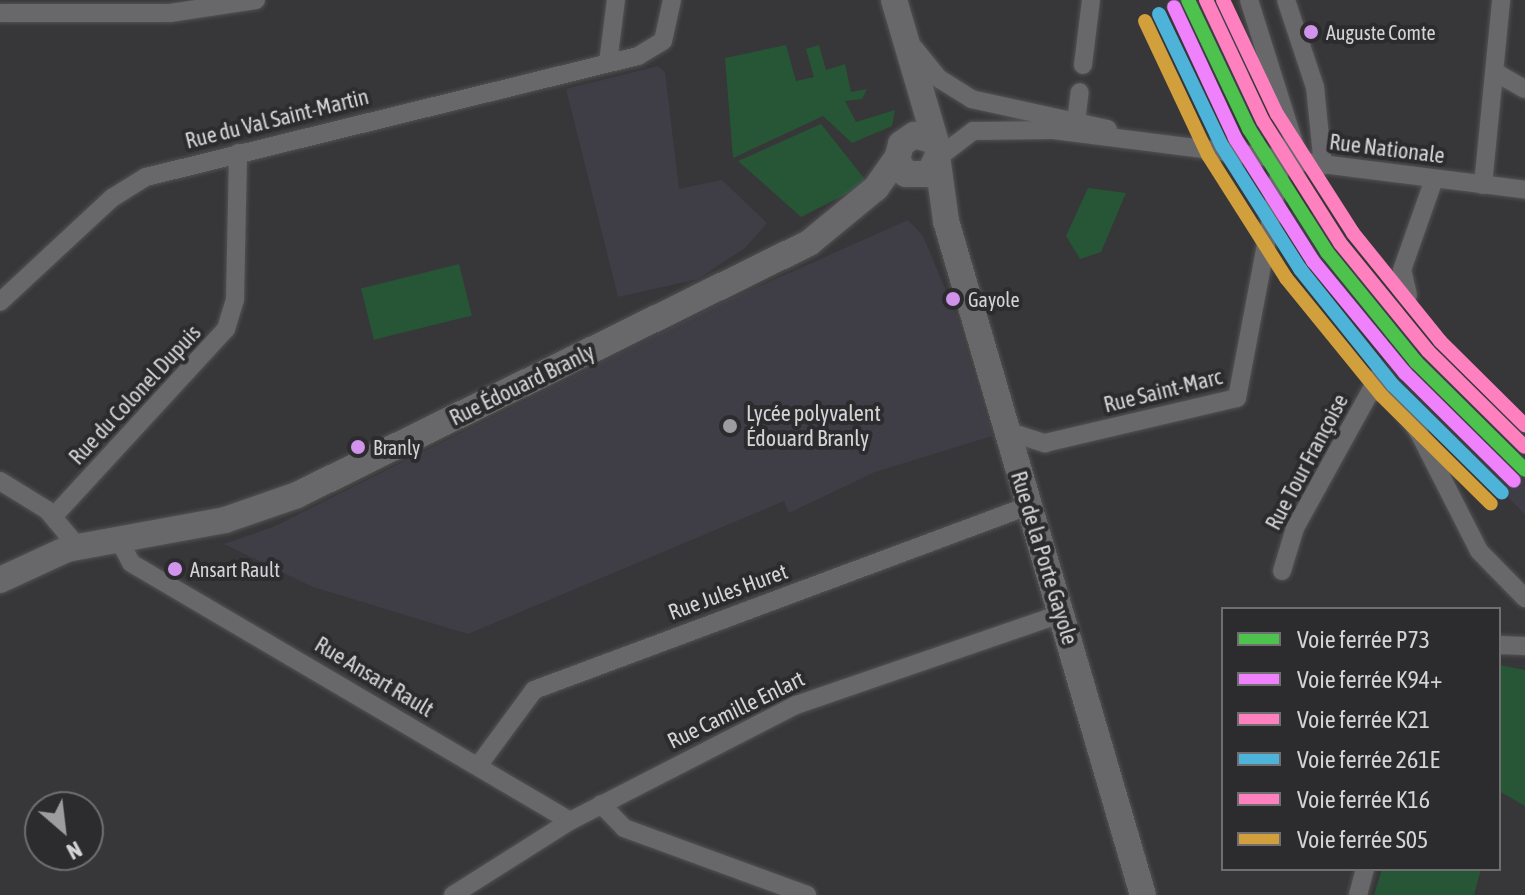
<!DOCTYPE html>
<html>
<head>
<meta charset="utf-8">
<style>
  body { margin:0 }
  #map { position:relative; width:1525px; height:895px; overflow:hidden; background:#373638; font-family:"Asap Condensed",sans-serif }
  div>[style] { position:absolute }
  .built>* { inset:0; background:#3f3e46 }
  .green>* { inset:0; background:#265636; transform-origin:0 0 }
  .roads { filter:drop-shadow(0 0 2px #525253) drop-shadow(0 0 2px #525253) }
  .street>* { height:18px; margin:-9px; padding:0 9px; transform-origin:9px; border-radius:9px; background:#686769 }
  .secondary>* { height:26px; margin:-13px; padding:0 13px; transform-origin:13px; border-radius:13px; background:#686769 }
  .rail-1>* { height:14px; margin:-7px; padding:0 7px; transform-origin:7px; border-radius:7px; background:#4dc24d }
  .rail-2>* { height:14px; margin:-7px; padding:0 7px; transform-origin:7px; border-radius:7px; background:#ef82fc }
  .rail-3>* { height:14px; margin:-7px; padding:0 7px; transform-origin:7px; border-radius:7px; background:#ff80bf }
  .rail-4>* { height:14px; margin:-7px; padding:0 7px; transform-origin:7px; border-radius:7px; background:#4db3d9 }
  .rail-5>* { height:14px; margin:-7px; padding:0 7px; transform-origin:7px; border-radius:7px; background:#ff80bf }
  .rail-6>* { height:14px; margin:-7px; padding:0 7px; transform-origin:7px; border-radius:7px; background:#d1a03c }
  .dots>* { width:22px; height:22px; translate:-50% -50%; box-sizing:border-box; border:4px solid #2c2b2e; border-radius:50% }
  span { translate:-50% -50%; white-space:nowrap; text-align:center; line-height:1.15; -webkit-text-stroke:8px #2c2b2e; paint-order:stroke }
  .bus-label { font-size:20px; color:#d4d4d6 }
  .left { translate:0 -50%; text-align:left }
  .street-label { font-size:22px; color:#d4d4d6 }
  .poi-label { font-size:22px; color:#d4d4d6 }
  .legend { position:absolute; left:1221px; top:607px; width:280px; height:264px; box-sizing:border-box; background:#2c2b2e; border:2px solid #6f6f71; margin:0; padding:10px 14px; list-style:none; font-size:24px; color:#d4d4d6 }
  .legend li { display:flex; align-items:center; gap:16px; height:40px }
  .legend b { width:40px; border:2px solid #6f6f71 }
  .north { position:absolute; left:24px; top:791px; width:80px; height:80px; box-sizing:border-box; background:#2c2b2e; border:2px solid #6f6f71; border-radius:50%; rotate:152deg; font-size:22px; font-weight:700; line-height:32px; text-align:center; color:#d4d4d6 }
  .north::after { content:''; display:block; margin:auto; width:28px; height:36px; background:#9d9d9f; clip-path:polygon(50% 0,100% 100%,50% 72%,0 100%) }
</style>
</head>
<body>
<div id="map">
  <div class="built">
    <div style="clip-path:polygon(1177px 0,1228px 0,1250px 62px,1248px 83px,1276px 140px,1245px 136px)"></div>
    <div style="clip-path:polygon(658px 66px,665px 72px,679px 189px,722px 180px,767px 223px,745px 248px,698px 279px,618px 297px,566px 89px)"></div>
    <div style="clip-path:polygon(1289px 211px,1323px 215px,1445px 367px,1525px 427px,1525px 515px,1393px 374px)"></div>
    <div style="clip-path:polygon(908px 220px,923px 236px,957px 317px,992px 436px,875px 472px,789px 513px,784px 501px,468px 634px,313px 587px,224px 544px,273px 527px,717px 305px)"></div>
  </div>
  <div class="green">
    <div style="clip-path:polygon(786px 45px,796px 81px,814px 77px,806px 49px,819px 45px,826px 70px,845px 64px,851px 92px,867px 89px,862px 99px,845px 101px,856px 122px,895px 110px,892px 126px,852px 143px,823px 116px,733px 158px,725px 58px)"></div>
    <div style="clip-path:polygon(821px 124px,868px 183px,801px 217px,738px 161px)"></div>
    <div style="clip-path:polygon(1088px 188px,1126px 193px,1101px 252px,1080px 259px,1066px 236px)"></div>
    <div style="left:459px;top:264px;width:53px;height:101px;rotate:76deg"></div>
    <div style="clip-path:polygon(1499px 665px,1525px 670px,1525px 806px,1499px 791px)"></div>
    <div style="clip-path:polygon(1382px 869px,1481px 869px,1474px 895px,1374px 895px)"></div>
  </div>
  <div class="roads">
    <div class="street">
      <div style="left:1249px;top:0;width:170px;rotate:72.5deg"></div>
      <div style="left:1286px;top:0;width:92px;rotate:71.6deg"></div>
      <div style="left:1315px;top:87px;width:79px;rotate:84.2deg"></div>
      <div style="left:0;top:13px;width:170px"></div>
      <div style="left:170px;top:13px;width:87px;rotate:-8.6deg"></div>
      <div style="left:914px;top:48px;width:38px;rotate:51deg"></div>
      <div style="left:938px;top:78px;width:39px;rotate:32deg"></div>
      <div style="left:971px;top:99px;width:140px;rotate:12.4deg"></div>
      <div style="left:608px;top:63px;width:64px;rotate:-82.8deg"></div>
      <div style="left:1083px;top:65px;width:65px;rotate:-83deg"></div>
      <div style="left:1495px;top:72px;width:34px;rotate:30deg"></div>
      <div style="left:1075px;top:130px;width:38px;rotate:-83deg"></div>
      <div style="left:939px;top:157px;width:43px;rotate:-37.4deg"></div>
      <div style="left:973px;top:131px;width:80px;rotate:-0.7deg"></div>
      <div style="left:1053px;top:130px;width:476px;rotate:7.2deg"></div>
      <div style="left:1483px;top:185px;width:186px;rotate:-84.4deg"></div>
      <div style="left:1408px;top:295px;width:26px;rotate:-103deg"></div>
      <div style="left:1402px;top:270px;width:96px;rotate:-70.6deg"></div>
      <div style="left:0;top:302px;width:153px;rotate:-42.9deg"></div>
      <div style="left:112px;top:198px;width:40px;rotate:-32deg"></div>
      <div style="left:146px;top:177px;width:507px;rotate:-13.82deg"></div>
      <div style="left:638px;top:56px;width:29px;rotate:-31deg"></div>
      <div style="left:663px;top:41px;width:42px;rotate:-77.6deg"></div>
      <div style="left:1007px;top:431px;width:40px;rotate:18deg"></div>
      <div style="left:1045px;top:443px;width:197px;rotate:-13.2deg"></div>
      <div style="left:1237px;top:398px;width:242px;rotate:-79.3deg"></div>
      <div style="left:0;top:481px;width:55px;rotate:31.7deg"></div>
      <div style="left:47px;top:510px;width:48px;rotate:50deg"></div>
      <div style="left:54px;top:516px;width:254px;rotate:-47.4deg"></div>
      <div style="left:226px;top:329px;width:31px;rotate:-73deg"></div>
      <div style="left:235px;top:299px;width:146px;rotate:-88.8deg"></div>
      <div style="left:119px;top:540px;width:26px;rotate:62deg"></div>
      <div style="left:131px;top:563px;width:509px;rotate:30.44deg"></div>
      <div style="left:1282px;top:571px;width:45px;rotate:-73.2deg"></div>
      <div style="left:1295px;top:528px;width:174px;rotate:-61.1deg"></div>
      <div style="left:1379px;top:376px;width:70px;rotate:54.9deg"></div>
      <div style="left:1419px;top:433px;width:132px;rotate:63deg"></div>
      <div style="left:1479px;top:551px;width:66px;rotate:45.6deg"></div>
      <div style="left:1499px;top:645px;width:26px;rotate:2deg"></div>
      <div style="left:478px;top:766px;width:94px;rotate:-53.6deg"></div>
      <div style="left:534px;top:690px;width:527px;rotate:-20.43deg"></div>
      <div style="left:601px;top:804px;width:33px;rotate:46deg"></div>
      <div style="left:624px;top:828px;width:195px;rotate:20.1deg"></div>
      <div style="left:453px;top:895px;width:138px;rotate:-32.3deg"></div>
      <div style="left:570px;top:821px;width:254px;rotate:-27.2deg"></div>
      <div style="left:796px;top:705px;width:280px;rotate:-19deg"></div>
      <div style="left:1358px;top:895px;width:27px;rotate:-75deg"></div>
    </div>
    <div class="secondary">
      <div style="left:894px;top:0;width:159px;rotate:73.6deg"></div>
      <div style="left:939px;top:153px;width:23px;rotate:115deg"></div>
      <div style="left:929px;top:174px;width:23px;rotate:180deg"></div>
      <div style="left:906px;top:174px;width:17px;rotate:-123deg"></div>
      <div style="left:897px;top:160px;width:16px;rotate:-76deg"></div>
      <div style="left:901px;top:144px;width:16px;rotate:-35deg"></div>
      <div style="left:914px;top:135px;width:19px;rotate:16deg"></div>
      <div style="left:938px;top:163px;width:59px;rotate:82.1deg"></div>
      <div style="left:946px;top:221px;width:702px;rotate:73.71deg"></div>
      <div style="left:0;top:580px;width:74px;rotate:-24.8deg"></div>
      <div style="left:67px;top:549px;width:161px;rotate:-10.4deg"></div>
      <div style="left:225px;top:520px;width:76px;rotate:-19.1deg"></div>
      <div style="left:297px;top:495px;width:571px;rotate:-26.21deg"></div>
      <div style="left:809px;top:243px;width:87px;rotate:-39.4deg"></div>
      <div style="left:876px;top:188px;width:37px;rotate:-55deg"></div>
    </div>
  </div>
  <div class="rail-1">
    <div style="left:1188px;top:0;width:143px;rotate:64.7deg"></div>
    <div style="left:1249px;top:129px;width:146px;rotate:57.6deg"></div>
    <div style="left:1327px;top:252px;width:141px;rotate:51deg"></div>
    <div style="left:1416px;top:362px;width:153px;rotate:44.7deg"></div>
  </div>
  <div class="rail-2">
    <div style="left:1174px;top:7px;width:145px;rotate:65deg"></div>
    <div style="left:1235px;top:138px;width:146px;rotate:57.6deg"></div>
    <div style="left:1313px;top:261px;width:145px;rotate:50.6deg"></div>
    <div style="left:1405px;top:373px;width:153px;rotate:44.7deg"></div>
  </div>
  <div class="rail-3">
    <div style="left:1206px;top:0;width:134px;rotate:64.8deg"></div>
    <div style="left:1263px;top:121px;width:144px;rotate:57.7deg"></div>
    <div style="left:1340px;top:243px;width:139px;rotate:50.8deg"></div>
    <div style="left:1428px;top:351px;width:136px;rotate:44.7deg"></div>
  </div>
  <div class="rail-4">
    <div style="left:1159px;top:14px;width:146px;rotate:64.5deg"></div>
    <div style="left:1222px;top:146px;width:146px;rotate:57.6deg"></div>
    <div style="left:1300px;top:269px;width:149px;rotate:51.3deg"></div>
    <div style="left:1393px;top:385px;width:153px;rotate:44.7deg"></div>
  </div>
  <div class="rail-5">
    <div style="left:1223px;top:0;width:126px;rotate:64.7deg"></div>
    <div style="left:1277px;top:114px;width:141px;rotate:57.4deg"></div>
    <div style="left:1353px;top:233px;width:139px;rotate:51.1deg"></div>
    <div style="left:1440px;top:341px;width:120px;rotate:44.7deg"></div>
  </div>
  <div class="rail-6">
    <div style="left:1145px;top:21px;width:148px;rotate:64.8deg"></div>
    <div style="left:1208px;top:155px;width:146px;rotate:57.6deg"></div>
    <div style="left:1286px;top:278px;width:152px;rotate:50.9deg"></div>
    <div style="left:1382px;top:396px;width:153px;rotate:44.7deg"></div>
  </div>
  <div class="dots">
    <div style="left:1311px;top:32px;background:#d193ec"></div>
    <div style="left:953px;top:299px;background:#d193ec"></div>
    <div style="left:730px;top:426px;background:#9d9d9f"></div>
    <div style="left:358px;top:447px;background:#d193ec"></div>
    <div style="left:175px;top:569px;background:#d193ec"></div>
  </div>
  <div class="bus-label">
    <span class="left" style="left:1326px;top:32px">Auguste Comte</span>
    <span class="left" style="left:968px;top:299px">Gayole</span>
    <span class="left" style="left:373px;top:447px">Branly</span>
    <span class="left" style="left:190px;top:569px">Ansart Rault</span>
  </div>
  <div class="street-label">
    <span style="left:277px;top:119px;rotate:-14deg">Rue du Val Saint-Martin</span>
    <span style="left:1387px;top:149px;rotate:7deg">Rue Nationale</span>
    <span style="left:522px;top:385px;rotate:-26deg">Rue Édouard Branly</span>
    <span style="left:1163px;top:391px;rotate:-14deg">Rue Saint-Marc</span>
    <span style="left:135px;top:395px;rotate:-47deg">Rue du Colonel Dupuis</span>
    <span style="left:1307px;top:462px;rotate:-62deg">Rue Tour Françoise</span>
    <span style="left:1044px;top:558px;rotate:73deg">Rue de la Porte Gayole</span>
    <span style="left:728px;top:592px;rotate:-20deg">Rue Jules Huret</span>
    <span style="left:374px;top:677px;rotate:31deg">Rue Ansart Rault</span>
    <span style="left:736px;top:710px;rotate:-26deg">Rue Camille Enlart</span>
  </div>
  <div class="poi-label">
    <span class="left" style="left:746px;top:426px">Lycée polyvalent<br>Édouard Branly</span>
  </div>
  <ul class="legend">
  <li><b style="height:10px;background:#4dc24d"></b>Voie ferrée P73</li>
  <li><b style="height:10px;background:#ef82fc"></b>Voie ferrée K94+</li>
  <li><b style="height:10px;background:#ff80bf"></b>Voie ferrée K21</li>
  <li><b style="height:10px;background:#4db3d9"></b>Voie ferrée 261E</li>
  <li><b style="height:10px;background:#ff80bf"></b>Voie ferrée K16</li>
  <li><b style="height:10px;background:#d1a03c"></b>Voie ferrée S05</li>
  </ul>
  <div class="north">N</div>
</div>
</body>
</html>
